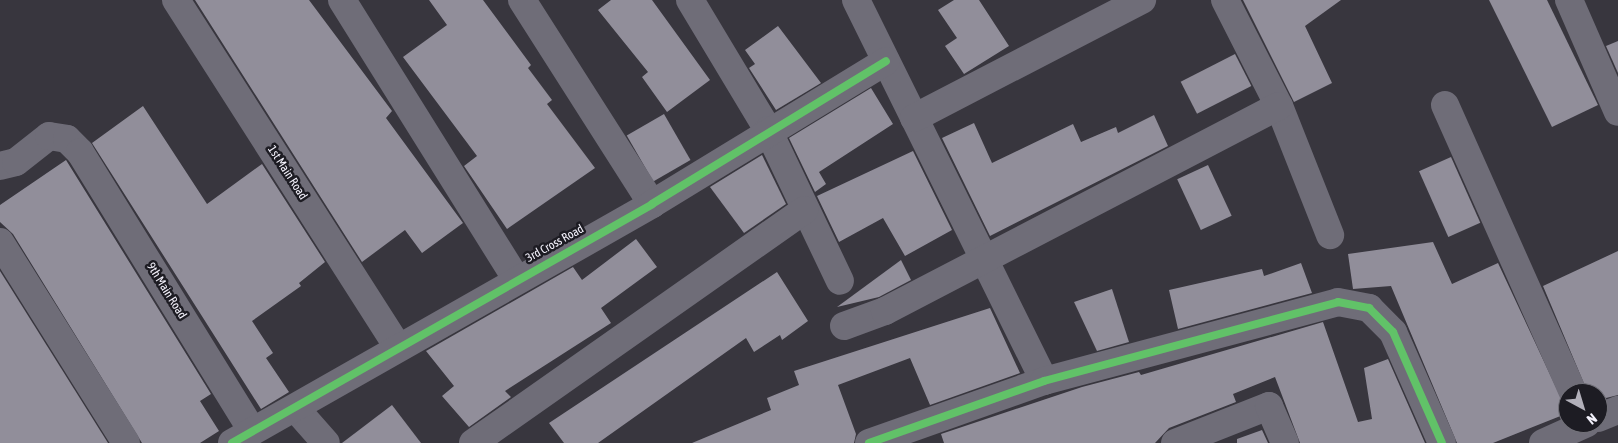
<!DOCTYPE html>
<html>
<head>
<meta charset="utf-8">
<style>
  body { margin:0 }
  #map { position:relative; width:1618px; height:443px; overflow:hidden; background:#38363e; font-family:"Asap Condensed",sans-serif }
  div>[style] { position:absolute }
  .building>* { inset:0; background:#918e9a; transform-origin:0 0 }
  .minor>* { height:28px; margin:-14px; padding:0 14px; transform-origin:14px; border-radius:14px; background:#6f6d78 }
  .cycleway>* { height:8px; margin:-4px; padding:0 4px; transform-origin:4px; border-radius:4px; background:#61c268 }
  span { translate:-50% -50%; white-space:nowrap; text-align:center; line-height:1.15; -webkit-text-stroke:5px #1d1c23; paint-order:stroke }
  .street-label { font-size:12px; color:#f4f2fc }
  .north { position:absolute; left:1558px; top:383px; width:50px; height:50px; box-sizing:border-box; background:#1d1c23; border:1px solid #73727a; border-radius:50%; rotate:141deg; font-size:14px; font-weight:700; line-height:20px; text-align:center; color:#f4f2fc }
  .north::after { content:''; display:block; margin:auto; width:18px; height:22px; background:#b2b0ba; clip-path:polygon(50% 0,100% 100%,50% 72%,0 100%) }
</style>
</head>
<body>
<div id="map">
  <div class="building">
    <div style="clip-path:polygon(195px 0,309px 0,392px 111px,386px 118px,463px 223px,422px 253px,405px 230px,362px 262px)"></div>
    <div style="clip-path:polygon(429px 0,483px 0,531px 65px,528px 68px,552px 100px,547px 104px,595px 168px,507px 229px,464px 166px,477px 156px,403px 57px,447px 25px)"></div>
    <div style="clip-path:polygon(611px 0,652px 0,710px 80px,667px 112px,642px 77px,648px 72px,598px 10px)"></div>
    <div style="clip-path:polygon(954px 0,979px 0,1009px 46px,964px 74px,945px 46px,957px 38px,938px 10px)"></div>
    <div style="clip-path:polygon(1243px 0,1341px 0,1305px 26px,1332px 83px,1294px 102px)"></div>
    <div style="clip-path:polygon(1489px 0,1547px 0,1598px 105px,1552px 127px)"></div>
    <div style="clip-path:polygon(778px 26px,821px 83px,776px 110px,749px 68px,755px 64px,745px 50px)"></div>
    <div style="clip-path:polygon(1618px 41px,1618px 73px,1606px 46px)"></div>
    <div style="left:1235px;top:54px;width:36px;height:61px;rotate:63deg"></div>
    <div style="clip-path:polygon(871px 88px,893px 124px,819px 172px,826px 184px,815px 192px,789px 138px)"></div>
    <div style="clip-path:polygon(143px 106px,207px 204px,262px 164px,325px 262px,299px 283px,301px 286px,252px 321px,273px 353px,266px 358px,289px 392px,261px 409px,92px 143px)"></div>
    <div style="left:664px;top:114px;width:53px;height:43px;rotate:60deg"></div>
    <div style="clip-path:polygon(1154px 115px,1168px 146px,990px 236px,942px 138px,974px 123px,992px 163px,1073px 124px,1081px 142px,1116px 127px,1118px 133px)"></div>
    <div style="clip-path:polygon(913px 151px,952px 230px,905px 256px,883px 218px,839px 242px,817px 196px)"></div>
    <div style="clip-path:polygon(762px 155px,786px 204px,744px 233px,710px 187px)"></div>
    <div style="left:1451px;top:157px;width:72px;height:35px;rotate:66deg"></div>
    <div style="clip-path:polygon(66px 160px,211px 394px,200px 401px,219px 431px,200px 443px,142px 443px,13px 234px,0 222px,0 205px)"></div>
    <div style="left:1208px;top:165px;width:56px;height:34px;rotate:65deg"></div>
    <div style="clip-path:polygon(636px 239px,657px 267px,601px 308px,611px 323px,505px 391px,511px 397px,469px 427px,442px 396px,454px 386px,426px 351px,573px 267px,582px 280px)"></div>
    <div style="clip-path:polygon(1433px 242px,1452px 284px,1498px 263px,1568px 413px,1493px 443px,1457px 443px,1391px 286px,1353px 289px,1348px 254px)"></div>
    <div style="clip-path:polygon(1618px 251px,1618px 395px,1598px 400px,1598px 393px,1588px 393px,1543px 286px)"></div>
    <div style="clip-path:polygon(901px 260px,911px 280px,879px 297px,837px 307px)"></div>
    <div style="clip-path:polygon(1301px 263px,1312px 293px,1178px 329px,1169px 290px,1262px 269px,1264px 276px)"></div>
    <div style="clip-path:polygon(0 271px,108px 443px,0 443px)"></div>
    <div style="clip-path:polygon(777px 272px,808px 321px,782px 340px,780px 335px,754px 352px,746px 338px,598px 443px,564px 443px,549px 423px)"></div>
    <div style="clip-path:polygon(1112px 289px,1129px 342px,1097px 351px,1074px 302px)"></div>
    <div style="clip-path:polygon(990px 308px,1020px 373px,930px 405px,910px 358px,838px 385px,856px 434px,854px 443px,692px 443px,771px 410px,767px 398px,799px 385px,794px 371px)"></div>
    <div style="clip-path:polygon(1323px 322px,1358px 422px,1372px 419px,1364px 368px,1388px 359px,1425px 443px,1300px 443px,1275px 377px,1233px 394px,1236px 402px,1169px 428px,1155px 443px,944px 443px,941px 434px,1082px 387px,1139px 372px,1141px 375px)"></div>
    <div style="clip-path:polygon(392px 405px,421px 443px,342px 443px)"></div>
    <div style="clip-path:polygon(1262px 430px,1268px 443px,1237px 443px,1237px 439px)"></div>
  </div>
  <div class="minor">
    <div style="left:176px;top:0;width:412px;rotate:57.4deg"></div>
    <div style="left:342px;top:0;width:328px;rotate:58deg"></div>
    <div style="left:522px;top:0;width:242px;rotate:57.5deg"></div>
    <div style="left:690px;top:0;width:152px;rotate:59deg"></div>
    <div style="left:768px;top:130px;width:167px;rotate:64.5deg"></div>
    <div style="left:856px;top:0;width:425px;rotate:63.7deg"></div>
    <div style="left:1225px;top:0;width:119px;rotate:63deg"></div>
    <div style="left:1279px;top:106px;width:139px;rotate:68.4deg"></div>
    <div style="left:1569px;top:0;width:122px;rotate:66.4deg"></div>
    <div style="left:1445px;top:105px;width:315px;rotate:66deg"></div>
    <div style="left:914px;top:118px;width:257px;rotate:-27.4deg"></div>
    <div style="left:0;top:166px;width:16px;rotate:-14deg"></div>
    <div style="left:16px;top:162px;width:42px;rotate:-38.2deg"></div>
    <div style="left:49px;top:136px;width:18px;rotate:9deg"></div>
    <div style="left:67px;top:139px;width:18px;rotate:45deg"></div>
    <div style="left:80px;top:152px;width:328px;rotate:58.3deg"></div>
    <div style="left:0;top:242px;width:237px;rotate:57.9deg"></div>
    <div style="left:844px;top:326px;width:44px;rotate:-20.1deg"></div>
    <div style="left:885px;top:311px;width:444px;rotate:-27.5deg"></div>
    <div style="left:296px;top:409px;width:45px;rotate:48.6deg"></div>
    <div style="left:1598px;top:418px;width:22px;rotate:-22deg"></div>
    <div style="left:232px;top:443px;width:483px;rotate:-29.6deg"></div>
    <div style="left:652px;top:204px;width:274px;rotate:-31.4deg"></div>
    <div style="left:473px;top:443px;width:405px;rotate:-35.1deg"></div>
    <div style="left:869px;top:443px;width:186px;rotate:-19.5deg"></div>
    <div style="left:1044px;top:381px;width:304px;rotate:-15deg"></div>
    <div style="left:1338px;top:302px;width:32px;rotate:11deg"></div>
    <div style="left:1369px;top:308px;width:34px;rotate:45deg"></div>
    <div style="left:1393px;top:332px;width:121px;rotate:66.2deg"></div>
    <div style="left:1175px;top:443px;width:101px;rotate:-21.5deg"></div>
    <div style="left:1269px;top:406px;width:40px;rotate:66.6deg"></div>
    <div style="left:1543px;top:443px;width:48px;rotate:-24.4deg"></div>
  </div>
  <div class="cycleway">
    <div style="left:232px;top:443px;width:483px;rotate:-29.6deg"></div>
    <div style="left:652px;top:204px;width:274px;rotate:-31.4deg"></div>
    <div style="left:869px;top:443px;width:186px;rotate:-19.5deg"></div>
    <div style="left:1044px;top:381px;width:304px;rotate:-15deg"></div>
    <div style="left:1338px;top:302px;width:32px;rotate:11deg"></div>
    <div style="left:1369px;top:308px;width:34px;rotate:45deg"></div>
    <div style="left:1393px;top:332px;width:121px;rotate:66.2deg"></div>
  </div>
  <div class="street-label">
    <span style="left:287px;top:173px;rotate:57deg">1st Main Road</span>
    <span style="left:555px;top:244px;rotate:-29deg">3rd Cross Road</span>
    <span style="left:166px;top:291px;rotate:58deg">9th Main Road</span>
  </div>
  <div class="north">N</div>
</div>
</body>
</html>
